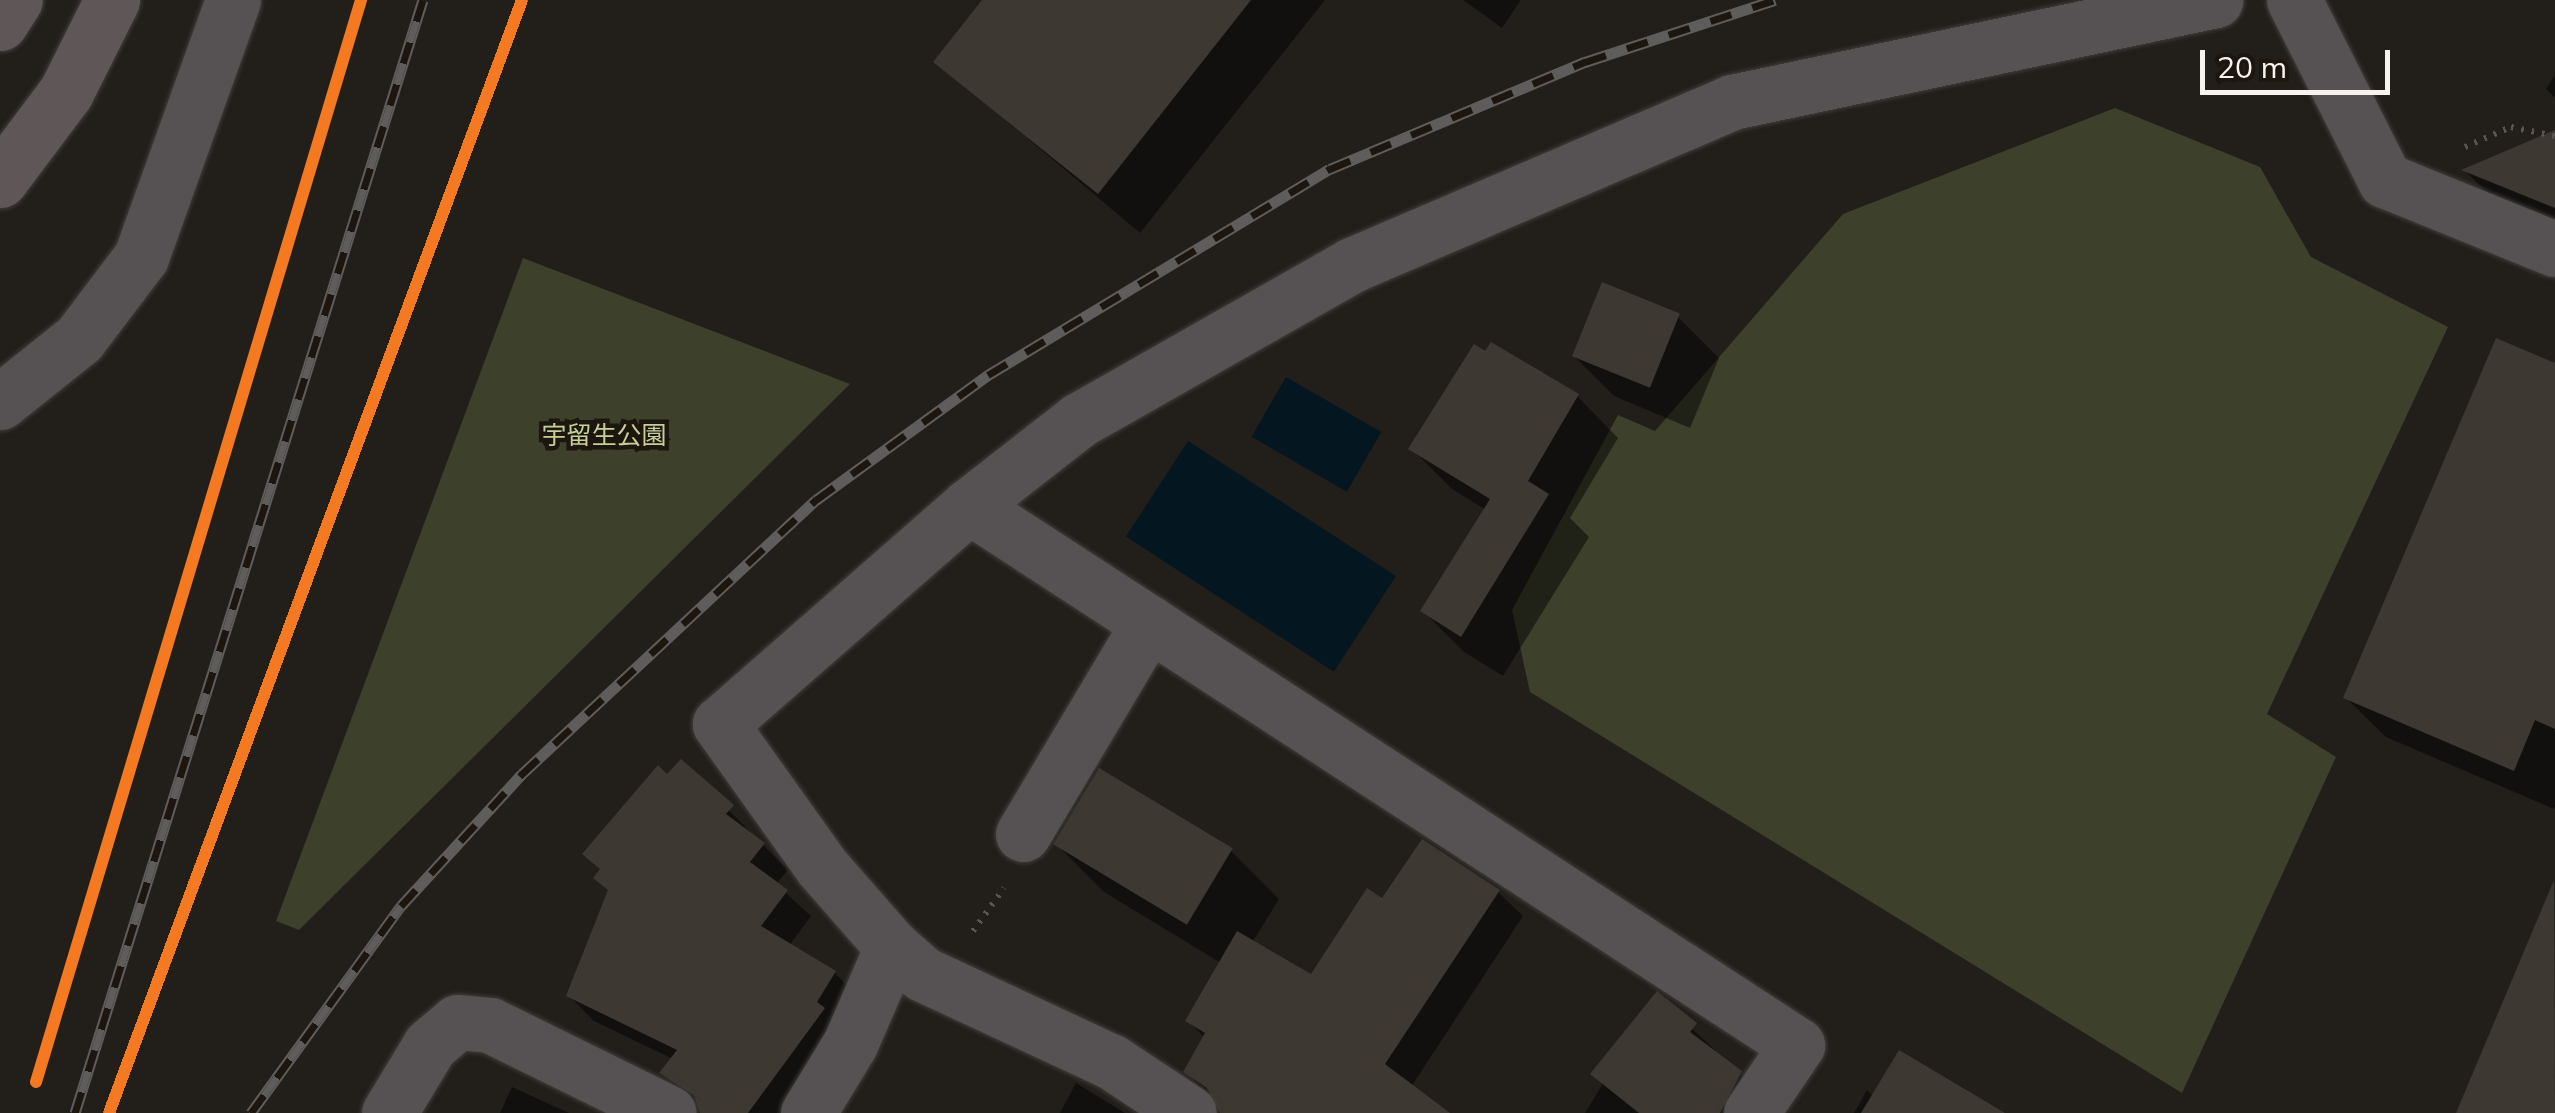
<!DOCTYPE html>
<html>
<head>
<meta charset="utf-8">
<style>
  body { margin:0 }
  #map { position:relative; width:2555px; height:1113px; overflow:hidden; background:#221f1b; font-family:Mulish,"Noto Sans JP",sans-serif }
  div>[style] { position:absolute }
  .green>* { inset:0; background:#3d402b }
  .water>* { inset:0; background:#04161f; transform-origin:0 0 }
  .shadow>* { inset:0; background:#0007 }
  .building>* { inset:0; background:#3e3832; transform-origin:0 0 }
  .path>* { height:6px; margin-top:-3px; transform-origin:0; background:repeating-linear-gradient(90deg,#585555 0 2.5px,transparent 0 10.5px) }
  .roads { filter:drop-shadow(0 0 2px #3f3d39) drop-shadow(0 0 2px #3f3d39) }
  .minor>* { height:55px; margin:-27.5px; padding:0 27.5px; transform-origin:27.5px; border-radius:27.5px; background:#565253 }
  .motorway>* { height:55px; margin:-27.5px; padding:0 27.5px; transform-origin:27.5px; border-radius:27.5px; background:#5e5657 }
  .rail>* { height:11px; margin-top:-5.5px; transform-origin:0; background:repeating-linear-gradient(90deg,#1c160f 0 22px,#5f5c5c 0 44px); box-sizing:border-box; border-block:2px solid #5f5c5c }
  .rail-1>* { height:12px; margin:-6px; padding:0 6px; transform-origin:6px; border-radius:6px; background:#f47921 }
  span { translate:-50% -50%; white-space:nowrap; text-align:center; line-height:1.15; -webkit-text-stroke:9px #1c160f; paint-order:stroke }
  .park-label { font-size:25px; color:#c6cf98 }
  .scale { position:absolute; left:2200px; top:50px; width:190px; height:45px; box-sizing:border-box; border:5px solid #f7f2ed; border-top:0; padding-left:12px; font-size:30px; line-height:35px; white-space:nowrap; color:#f7f2ed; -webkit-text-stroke:8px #1c160f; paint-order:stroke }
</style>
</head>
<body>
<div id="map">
  <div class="green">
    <div style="clip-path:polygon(2115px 108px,2260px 167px,2311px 257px,2448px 327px,2267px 714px,2336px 757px,2182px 1093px,1530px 692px,1512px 610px,1618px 415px,1655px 431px,1843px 214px)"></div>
    <div style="clip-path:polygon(523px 258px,850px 384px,299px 930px,276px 921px)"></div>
  </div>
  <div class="water">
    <div style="left:1286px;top:377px;width:110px;height:69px;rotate:30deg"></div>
    <div style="left:1188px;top:441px;width:248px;height:114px;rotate:33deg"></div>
  </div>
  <div class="shadow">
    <div style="clip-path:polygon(985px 0,1325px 0,1140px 233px,936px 61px)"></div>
    <div style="clip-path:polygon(1463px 0,1521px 0,1502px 28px)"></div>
    <div style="clip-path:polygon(2555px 75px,2555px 98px,2546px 89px)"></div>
    <div style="clip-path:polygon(2555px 143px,2555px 221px,2489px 194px,2465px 171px)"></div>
    <div style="clip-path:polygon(1678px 317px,1719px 358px,1690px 428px,1614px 396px,1573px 355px)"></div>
    <div style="clip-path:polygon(2555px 365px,2555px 806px,2554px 809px,2386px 737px,2346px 698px)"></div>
    <div style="clip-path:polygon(1577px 396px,1618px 438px,1570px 518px,1589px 537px,1503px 676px,1464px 652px,1423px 611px,1486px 510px,1452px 489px,1411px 448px)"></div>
    <div style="clip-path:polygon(681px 762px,788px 870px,776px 884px,811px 916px,789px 946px,835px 973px,859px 998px,791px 1113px,727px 1113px,673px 1059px,594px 1021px,569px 996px,668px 778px)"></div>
    <div style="clip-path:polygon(1100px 771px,1231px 851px,1279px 899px,1252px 943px,1312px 977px,1383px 901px,1498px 892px,1523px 916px,1394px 1113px,1222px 1113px,1186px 1071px,1205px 1038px,1188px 1021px,1221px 963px,1104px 892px,1056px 844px)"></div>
    <div style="clip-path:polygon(2551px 894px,2555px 1113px,2459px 1113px)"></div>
    <div style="clip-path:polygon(1657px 995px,1765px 1098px,1757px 1113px,1585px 1113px)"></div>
    <div style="clip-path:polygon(1076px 1083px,1125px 1113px,1060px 1113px)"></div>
    <div style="clip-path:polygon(512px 1087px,569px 1113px,500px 1113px)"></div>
    <div style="clip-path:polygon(1867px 1090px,1874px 1097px,1994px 1113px,1854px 1113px)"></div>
  </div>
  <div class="building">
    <div style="clip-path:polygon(982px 0,1251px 0,1098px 194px,933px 62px)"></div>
    <div style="clip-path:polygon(2555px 130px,2555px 208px,2461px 170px)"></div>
    <div style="left:1602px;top:282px;width:84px;height:80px;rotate:22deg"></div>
    <div style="clip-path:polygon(2496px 338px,2555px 363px,2555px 729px,2535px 720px,2514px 771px,2343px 698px)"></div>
    <div style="clip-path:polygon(1491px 342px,1579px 394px,1528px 481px,1549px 494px,1461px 637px,1420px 611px,1490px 499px,1408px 449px,1474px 344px,1485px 351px)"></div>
    <div style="clip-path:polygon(681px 759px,734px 805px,726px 814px,765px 843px,750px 862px,788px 890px,761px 926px,836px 971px,817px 1002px,825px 1008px,748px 1113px,700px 1113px,694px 1095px,659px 1073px,677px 1050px,566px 996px,608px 890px,593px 878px,600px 869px,582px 854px,658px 765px,667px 774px)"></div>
    <div style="left:1099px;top:768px;width:156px;height:89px;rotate:31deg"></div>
    <div style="clip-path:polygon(1422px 839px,1500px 890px,1385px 1064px,1450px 1113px,1220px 1113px,1207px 1088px,1183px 1072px,1205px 1033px,1185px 1021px,1237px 931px,1311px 974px,1367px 888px,1382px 898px)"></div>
    <div style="clip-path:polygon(2554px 880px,2555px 1113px,2456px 1113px)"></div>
    <div style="clip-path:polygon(1657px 991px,1697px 1023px,1690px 1032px,1742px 1071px,1720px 1113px,1639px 1113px,1590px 1074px)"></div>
    <div style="clip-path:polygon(1899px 1050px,2005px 1113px,1861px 1113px)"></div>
  </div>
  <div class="path">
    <div style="left:2465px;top:147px;width:50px;rotate:-23.5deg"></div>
    <div style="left:2511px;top:127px;width:45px;rotate:11.6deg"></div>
    <div style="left:973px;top:931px;width:53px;rotate:-54.2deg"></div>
  </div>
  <div class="roads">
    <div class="minor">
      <div style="left:2294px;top:0;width:202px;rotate:63.2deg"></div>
      <div style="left:2385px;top:180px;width:183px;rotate:22.1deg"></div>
      <div style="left:0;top:402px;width:101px;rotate:-38.6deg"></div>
      <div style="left:79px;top:339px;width:103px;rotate:-52.9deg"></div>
      <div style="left:141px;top:257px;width:273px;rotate:-70.3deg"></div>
      <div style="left:969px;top:506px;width:988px;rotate:33.06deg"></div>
      <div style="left:1797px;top:1045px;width:82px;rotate:124.1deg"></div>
      <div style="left:1023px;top:834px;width:246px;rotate:-59.2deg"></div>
      <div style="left:892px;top:947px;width:41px;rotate:41.1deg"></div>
      <div style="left:923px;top:974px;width:208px;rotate:25deg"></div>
      <div style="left:1112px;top:1062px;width:92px;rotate:33.5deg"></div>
      <div style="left:389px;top:1113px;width:79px;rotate:-58.9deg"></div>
      <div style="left:430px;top:1045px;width:35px;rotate:-40deg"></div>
      <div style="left:457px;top:1022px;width:33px;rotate:5deg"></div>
      <div style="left:490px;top:1025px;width:199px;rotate:26.2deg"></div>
      <div style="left:808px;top:1113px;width:81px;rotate:-58.7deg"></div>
      <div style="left:850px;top:1044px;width:106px;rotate:-66.6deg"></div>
      <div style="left:892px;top:947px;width:106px;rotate:-131.2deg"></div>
      <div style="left:822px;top:867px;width:176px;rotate:-125.5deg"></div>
      <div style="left:720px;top:724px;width:331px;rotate:-41.2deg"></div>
      <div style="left:969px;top:506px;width:140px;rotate:-38deg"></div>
      <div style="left:1079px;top:420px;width:314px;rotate:-29.6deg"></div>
      <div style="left:1352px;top:265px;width:413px;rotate:-23.2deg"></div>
      <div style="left:1732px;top:102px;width:494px;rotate:-11.9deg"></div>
    </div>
    <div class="motorway">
      <div style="left:0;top:23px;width:27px;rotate:-57deg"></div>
      <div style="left:0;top:180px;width:110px;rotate:-53.1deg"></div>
      <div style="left:66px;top:92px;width:103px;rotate:-63.4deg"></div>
    </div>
  </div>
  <div class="rail">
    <div style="left:75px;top:1113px;width:1166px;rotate:-72.64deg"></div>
    <div style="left:251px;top:1113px;width:256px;rotate:-54.1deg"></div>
    <div style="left:401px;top:906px;width:179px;rotate:-47.5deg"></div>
    <div style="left:522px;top:774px;width:402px;rotate:-43deg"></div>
    <div style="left:816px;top:500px;width:213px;rotate:-36deg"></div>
    <div style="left:988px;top:375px;width:399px;rotate:-31.1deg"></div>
    <div style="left:1330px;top:169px;width:277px;rotate:-22.8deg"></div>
    <div style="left:1585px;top:62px;width:200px;rotate:-18.1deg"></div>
  </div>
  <div class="rail-1">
    <div style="left:36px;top:1082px;width:1130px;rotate:-73.28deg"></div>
    <div style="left:109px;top:1113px;width:1187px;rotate:-69.64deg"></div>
  </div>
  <div class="park-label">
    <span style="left:604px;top:435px">宇留生公園</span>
  </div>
  <div class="scale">20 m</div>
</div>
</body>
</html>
